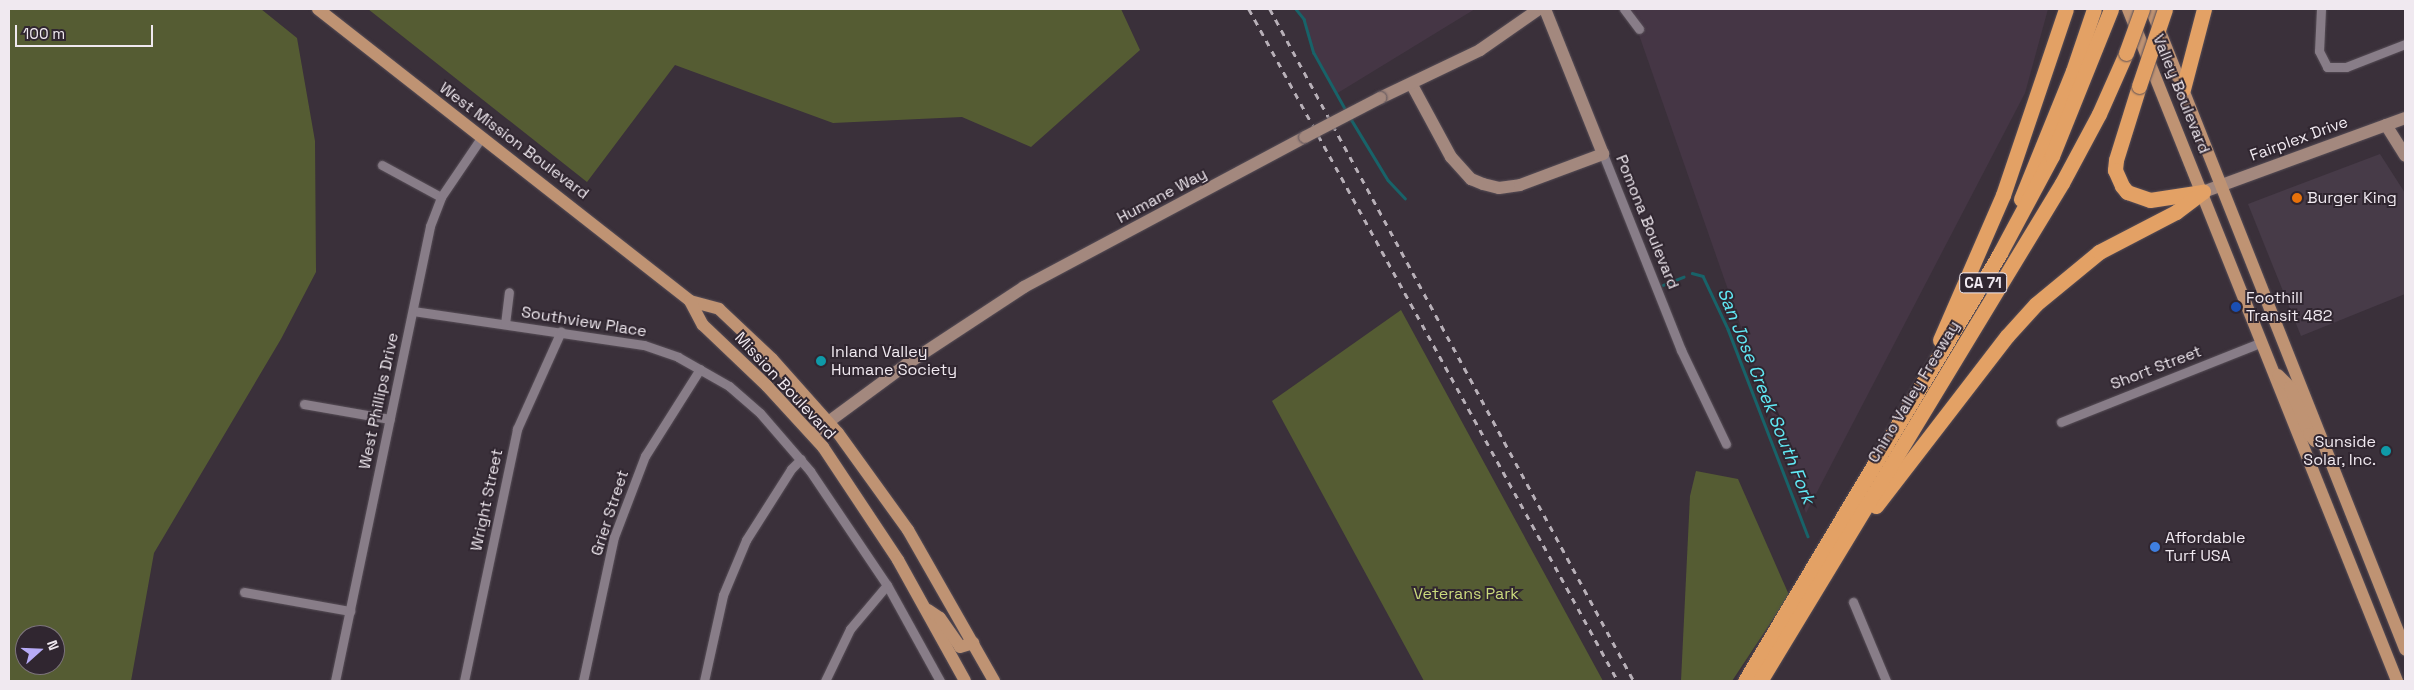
<!DOCTYPE html>
<html>
<head>
<meta charset="utf-8">
<style>
  body { margin:0 }
  #map { position:relative; width:2414px; height:690px; overflow:hidden; background:#3a303a; font-family:"Space Grotesk",sans-serif }
  div>[style] { position:absolute }
  .commercial>* { inset:0; background:#473b48 }
  .built>* { inset:0; background:#453645 }
  .green>* { inset:0; background:#555c33 }
  .stream>* { height:2.5px; margin:-1.25px; padding:0 1.25px; transform-origin:1.25px; border-radius:1.25px; background:#186369 }
  .roads { filter:drop-shadow(0 0 1px #574e57) drop-shadow(0 0 1px #574e57) }
  .street>* { height:9px; margin:-4.5px; padding:0 4.5px; transform-origin:4.5px; border-radius:4.5px; background:#887d88 }
  .secondary>* { height:12px; margin:-6px; padding:0 6px; transform-origin:6px; border-radius:6px; background:#a3887e }
  .primary>* { height:12px; margin:-6px; padding:0 6px; transform-origin:6px; border-radius:6px; background:#bf9373 }
  .highway>* { height:15px; margin:-7.5px; padding:0 7.5px; transform-origin:7.5px; border-radius:7.5px; background:#e3a165 }
  .rail>* { height:2.5px; margin-top:-1.25px; transform-origin:0; background:repeating-linear-gradient(90deg,#b8b0b8 0 6px,transparent 0 12px) }
  .bridges { filter:drop-shadow(0 0 1px #574e57) drop-shadow(0 0 1px #574e57) }
  .secondary-bridge>* { height:12px; margin:-6px; padding:0 6px; transform-origin:6px; border-radius:6px; background:#a3887e }
  .highway-bridge>* { height:15px; margin:-7.5px; padding:0 7.5px; transform-origin:7.5px; border-radius:7.5px; background:#e3a165 }
  .dots>* { width:14px; height:14px; translate:-50% -50%; box-sizing:border-box; border:2px solid #302630; border-radius:50% }
  span { translate:-50% -50%; white-space:nowrap; text-align:center; line-height:1.15; -webkit-text-stroke:4px #302630; paint-order:stroke }
  .shield-label span { padding:1px 4px; background:#302630; border:1px solid; border-radius:4px; -webkit-text-stroke-width:0 }
  .shield-label { font-size:15px; color:#f0e9f0; font-weight:700 }
  .street-label { font-size:16px; color:#f0e9f0 }
  .poi-label { font-size:16px; color:#f0e9f0 }
  .left { translate:0 -50%; text-align:left }
  .right { translate:-100% -50%; text-align:right }
  .park-label { font-size:16px; color:#cbda7d }
  .water-label { font-size:18px; color:#61e9f5; font-style:italic }
  .frame { position:absolute; inset:0; border:10px solid #f0e9f0; pointer-events:none }
  .north { position:absolute; left:15px; top:625px; width:50px; height:50px; box-sizing:border-box; background:#302630; border:1px solid #7d747d; border-radius:50%; rotate:70deg; font-size:14px; font-weight:700; line-height:20px; text-align:center; color:#f0e9f0 }
  .north::after { content:''; display:block; margin:auto; width:18px; height:22px; background:#b7abf7; clip-path:polygon(50% 0,100% 100%,50% 72%,0 100%) }
  .scale { position:absolute; left:15px; top:25px; width:138px; height:22px; box-sizing:border-box; border:2px solid #f0e9f0; border-top:0; padding-left:6px; font-size:15px; line-height:18px; white-space:nowrap; color:#f0e9f0; -webkit-text-stroke:4px #302630; paint-order:stroke }
</style>
</head>
<body>
<div id="map">
  <div class="commercial">
    <div style="clip-path:polygon(2380px 154px,2405px 193px,2405px 294px,2301px 336px,2248px 204px)"></div>
  </div>
  <div class="built">
    <div style="clip-path:polygon(1296px 9px,1475px 9px,1336px 94px,1314px 53px,1304px 19px)"></div>
    <div style="clip-path:polygon(1630px 9px,2048px 9px,2025px 93px,1806px 513px)"></div>
  </div>
  <div class="green">
    <div style="clip-path:polygon(evenodd,9px 9px,261px 9px,297px 38px,315px 141px,316px 272px,281px 339px,154px 553px,131px 681px,9px 681px,9px 9px,25px 635px,55px 635px,55px 665px,25px 665px,25px 635px)"></div>
    <div style="clip-path:polygon(368px 9px,1121px 9px,1140px 50px,1031px 147px,962px 117px,833px 123px,675px 65px,587px 182px)"></div>
    <div style="clip-path:polygon(1401px 310px,1603px 681px,1424px 681px,1272px 401px)"></div>
    <div style="clip-path:polygon(1696px 471px,1738px 479px,1789px 595px,1732px 681px,1681px 681px,1690px 496px)"></div>
  </div>
  <div class="stream">
    <div style="left:1296px;top:9px;width:13px;rotate:51deg"></div>
    <div style="left:1304px;top:19px;width:35px;rotate:74deg"></div>
    <div style="left:1314px;top:53px;width:68px;rotate:60.8deg"></div>
    <div style="left:1351px;top:119px;width:71px;rotate:58.8deg"></div>
    <div style="left:1388px;top:180px;width:25px;rotate:47deg"></div>
    <div style="left:1692px;top:273px;width:11px;rotate:15deg"></div>
    <div style="left:1703px;top:276px;width:59px;rotate:64.7deg"></div>
    <div style="left:1728px;top:329px;width:222px;rotate:68.9deg"></div>
    <div style="left:1663px;top:285px;width:22px;rotate:-22deg"></div>
  </div>
  <div class="roads">
    <div class="street">
      <div style="left:1624px;top:9px;width:25px;rotate:53deg"></div>
      <div style="left:2321px;top:9px;width:42px;rotate:92.7deg"></div>
      <div style="left:2319px;top:51px;width:18px;rotate:63deg"></div>
      <div style="left:2327px;top:67px;width:19px"></div>
      <div style="left:2346px;top:67px;width:63px;rotate:-21.3deg"></div>
      <div style="left:1603px;top:154px;width:211px;rotate:68.3deg"></div>
      <div style="left:1681px;top:350px;width:104px;rotate:64.4deg"></div>
      <div style="left:382px;top:165px;width:67px;rotate:28.5deg"></div>
      <div style="left:413px;top:311px;width:233px;rotate:8.4deg"></div>
      <div style="left:644px;top:345px;width:36px;rotate:19deg"></div>
      <div style="left:678px;top:357px;width:59px;rotate:29.6deg"></div>
      <div style="left:729px;top:386px;width:41px;rotate:41.1deg"></div>
      <div style="left:760px;top:413px;width:77px;rotate:49.2deg"></div>
      <div style="left:810px;top:471px;width:138px;rotate:56deg"></div>
      <div style="left:887px;top:585px;width:110px;rotate:61.1deg"></div>
      <div style="left:505px;top:324px;width:32px;rotate:-83deg"></div>
      <div style="left:304px;top:404px;width:87px;rotate:9.9deg"></div>
      <div style="left:2061px;top:422px;width:216px;rotate:-21.7deg"></div>
      <div style="left:244px;top:592px;width:108px;rotate:10.2deg"></div>
      <div style="left:1853px;top:602px;width:86px;rotate:67.3deg"></div>
      <div style="left:335px;top:681px;width:465px;rotate:-78.2deg"></div>
      <div style="left:430px;top:226px;width:31px;rotate:-69deg"></div>
      <div style="left:441px;top:197px;width:71px;rotate:-55.9deg"></div>
      <div style="left:464px;top:681px;width:258px;rotate:-78.1deg"></div>
      <div style="left:517px;top:429px;width:107px;rotate:-65.8deg"></div>
      <div style="left:583px;top:681px;width:147px;rotate:-77.9deg"></div>
      <div style="left:614px;top:537px;width:87px;rotate:-69.1deg"></div>
      <div style="left:645px;top:456px;width:103px;rotate:-57.7deg"></div>
      <div style="left:704px;top:681px;width:88px;rotate:-77.5deg"></div>
      <div style="left:723px;top:595px;width:60px;rotate:-67.3deg"></div>
      <div style="left:746px;top:540px;width:84px;rotate:-57.6deg"></div>
      <div style="left:791px;top:469px;width:14px;rotate:-45deg"></div>
      <div style="left:825px;top:681px;width:58px;rotate:-64.3deg"></div>
      <div style="left:850px;top:629px;width:57px;rotate:-49.9deg"></div>
    </div>
    <div class="secondary">
      <div style="left:1412px;top:85px;width:82px;rotate:61.6deg"></div>
      <div style="left:1451px;top:157px;width:30px;rotate:48deg"></div>
      <div style="left:1471px;top:179px;width:13px;rotate:23deg"></div>
      <div style="left:1483px;top:184px;width:16px;rotate:14deg"></div>
      <div style="left:1499px;top:188px;width:21px;rotate:-8deg"></div>
      <div style="left:1520px;top:185px;width:89px;rotate:-20.5deg"></div>
      <div style="left:1603px;top:154px;width:156px;rotate:-111.8deg"></div>
      <div style="left:1380px;top:98px;width:111px;rotate:-25.6deg"></div>
      <div style="left:1480px;top:50px;width:72px;rotate:-34.8deg"></div>
      <div style="left:2386px;top:125px;width:36px;rotate:58deg"></div>
      <div style="left:2203px;top:192px;width:215px;rotate:-20.1deg"></div>
      <div style="left:812px;top:434px;width:118px;rotate:-36.4deg"></div>
      <div style="left:907px;top:364px;width:140px;rotate:-33.3deg"></div>
      <div style="left:1024px;top:287px;width:319px;rotate:-28.1deg"></div>
    </div>
    <div class="primary">
      <div style="left:318px;top:9px;width:473px;rotate:38.1deg"></div>
      <div style="left:690px;top:301px;width:30px;rotate:15deg"></div>
      <div style="left:719px;top:309px;width:73px;rotate:43.3deg"></div>
      <div style="left:772px;top:359px;width:99px;rotate:48.3deg"></div>
      <div style="left:838px;top:433px;width:120px;rotate:54.2deg"></div>
      <div style="left:908px;top:530px;width:174px;rotate:60.3deg"></div>
      <div style="left:2128px;top:9px;width:724px;rotate:68.18deg"></div>
      <div style="left:2151px;top:9px;width:689px;rotate:68.35deg"></div>
      <div style="left:690px;top:301px;width:27px;rotate:62deg"></div>
      <div style="left:703px;top:325px;width:88px;rotate:43.6deg"></div>
      <div style="left:767px;top:386px;width:83px;rotate:47.4deg"></div>
      <div style="left:823px;top:447px;width:136px;rotate:56.4deg"></div>
      <div style="left:898px;top:560px;width:138px;rotate:61deg"></div>
      <div style="left:2278px;top:375px;width:17px;rotate:45deg"></div>
      <div style="left:2290px;top:387px;width:51px;rotate:68deg"></div>
      <div style="left:2309px;top:434px;width:9px;rotate:49deg"></div>
      <div style="left:2315px;top:441px;width:8px;rotate:14deg"></div>
      <div style="left:928px;top:610px;width:14px;rotate:34deg"></div>
      <div style="left:940px;top:618px;width:35px;rotate:55deg"></div>
      <div style="left:960px;top:647px;width:14px;rotate:-17deg"></div>
    </div>
    <div class="highway">
      <div style="left:2139px;top:86px;width:77px;rotate:107.3deg"></div>
      <div style="left:2116px;top:160px;width:10px;rotate:96deg"></div>
      <div style="left:2115px;top:170px;width:17px;rotate:66deg"></div>
      <div style="left:2122px;top:186px;width:8px;rotate:50deg"></div>
      <div style="left:2127px;top:192px;width:24px;rotate:19deg"></div>
      <div style="left:2150px;top:200px;width:53px;rotate:-8.7deg"></div>
      <div style="left:2183px;top:89px;width:83px;rotate:-75.3deg"></div>
      <div style="left:2021px;top:199px;width:138px;rotate:-67.9deg"></div>
      <div style="left:2073px;top:71px;width:65px;rotate:-71.3deg"></div>
      <div style="left:1940px;top:340px;width:158px;rotate:-66.5deg"></div>
      <div style="left:2003px;top:195px;width:196px;rotate:-71.3deg"></div>
      <div style="left:1876px;top:506px;width:215px;rotate:-52.4deg"></div>
      <div style="left:2007px;top:336px;width:43px;rotate:-47.8deg"></div>
      <div style="left:2036px;top:304px;width:82px;rotate:-39.5deg"></div>
      <div style="left:2099px;top:252px;width:87px;rotate:-27.5deg"></div>
      <div style="left:2176px;top:212px;width:34px;rotate:-37deg"></div>
      <div style="left:1745px;top:681px;width:498px;rotate:-59.2deg"></div>
      <div style="left:2000px;top:253px;width:110px;rotate:-61.8deg"></div>
      <div style="left:2052px;top:156px;width:158px;rotate:-68.1deg"></div>
      <div style="left:1760px;top:681px;width:582px;rotate:-58.77deg"></div>
      <div style="left:2062px;top:183px;width:78px;rotate:-61.8deg"></div>
      <div style="left:2099px;top:114px;width:67px;rotate:-66.1deg"></div>
    </div>
  </div>
  <div class="rail">
    <div style="left:1249px;top:9px;width:767px;rotate:61.23deg"></div>
    <div style="left:1270px;top:9px;width:764px;rotate:61.56deg"></div>
  </div>
  <div class="bridges">
    <div class="secondary-bridge">
      <div style="left:1305px;top:137px;width:85px;rotate:-27.5deg"></div>
    </div>
    <div class="highway-bridge">
      <div style="left:2126px;top:53px;width:47px;rotate:-70deg"></div>
      <div style="left:2139px;top:86px;width:81px;rotate:-71.3deg"></div>
    </div>
  </div>
  <div class="dots">
    <div style="left:2297px;top:198px;background:#e8710a"></div>
    <div style="left:2236px;top:307px;background:#1a4fb4"></div>
    <div style="left:821px;top:361px;background:#0f9aa8"></div>
    <div style="left:2386px;top:451px;background:#0f9aa8"></div>
    <div style="left:2155px;top:547px;background:#3f7fe0"></div>
  </div>
  <div class="shield-label">
    <span style="left:1983px;top:283px">CA 71</span>
  </div>
  <div class="street-label">
    <span style="left:2181px;top:94px;rotate:68deg">Valley Boulevard</span>
    <span style="left:2299px;top:139px;rotate:-20deg">Fairplex Drive</span>
    <span style="left:514px;top:141px;rotate:37deg">West Mission Boulevard</span>
    <span style="left:1162px;top:196px;rotate:-28deg">Humane Way</span>
    <span style="left:1647px;top:222px;rotate:68deg">Pomona Boulevard</span>
    <span style="left:584px;top:322px;rotate:9deg">Southview Place</span>
    <span style="left:2156px;top:368px;rotate:-21deg">Short Street</span>
    <span style="left:785px;top:386px;rotate:47deg">Mission Boulevard</span>
    <span style="left:1914px;top:392px;rotate:-59deg">Chino Valley Freeway</span>
    <span style="left:379px;top:401px;rotate:-78deg">West Phillips Drive</span>
    <span style="left:487px;top:500px;rotate:-78deg">Wright Street</span>
    <span style="left:610px;top:513px;rotate:-72deg">Grier Street</span>
  </div>
  <div class="poi-label">
    <span class="left" style="left:2307px;top:198px">Burger King</span>
    <span class="left" style="left:2246px;top:307px">Foothill<br>Transit 482</span>
    <span class="left" style="left:831px;top:361px">Inland Valley<br>Humane Society</span>
    <span class="right" style="left:2376px;top:451px">Sunside<br>Solar, Inc.</span>
    <span class="left" style="left:2165px;top:547px">Affordable<br>Turf USA</span>
  </div>
  <div class="park-label">
    <span style="left:1466px;top:594px">Veterans Park</span>
  </div>
  <div class="water-label">
    <span style="left:1766px;top:396px;rotate:68deg">San Jose Creek South Fork</span>
  </div>
  <div class="frame"></div>
  <div class="north">N</div>
  <div class="scale">100 m</div>
</div>
</body>
</html>
